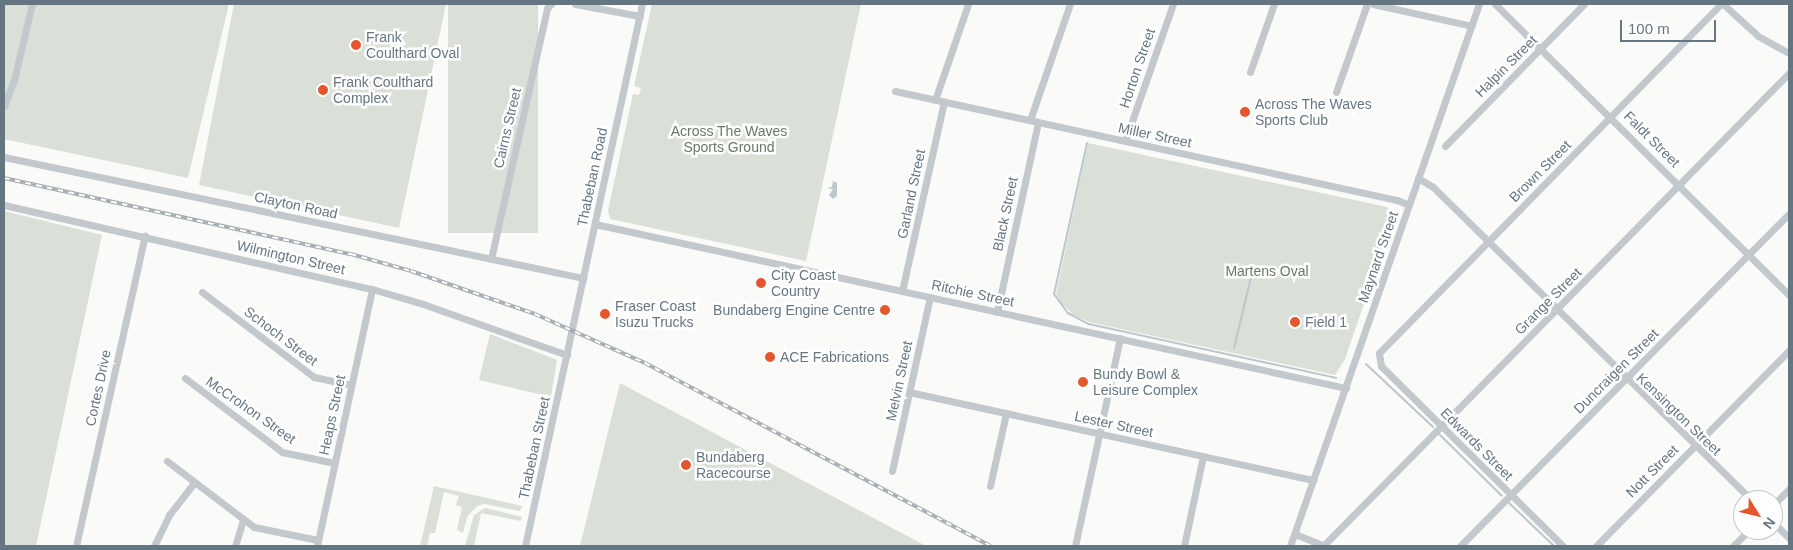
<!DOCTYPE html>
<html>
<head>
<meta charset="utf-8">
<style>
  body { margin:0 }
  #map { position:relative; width:1793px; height:550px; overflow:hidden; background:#fafaf8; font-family:Arial,sans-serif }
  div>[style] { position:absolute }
  .green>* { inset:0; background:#dadfd7; transform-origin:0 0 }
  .water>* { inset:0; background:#bbc7cb }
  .stream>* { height:2px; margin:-1px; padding:0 1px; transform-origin:1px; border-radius:1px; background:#bbc7cb }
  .minor>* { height:7px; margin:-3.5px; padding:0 3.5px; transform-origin:3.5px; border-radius:3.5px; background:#c3c8cc }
  .rail>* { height:4px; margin-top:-2px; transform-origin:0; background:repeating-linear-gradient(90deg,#fff 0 5.5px,#a2aab0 0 11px); box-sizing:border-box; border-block:1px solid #a2aab0 }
  .dots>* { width:14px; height:14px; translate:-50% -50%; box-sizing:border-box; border:2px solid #fff; border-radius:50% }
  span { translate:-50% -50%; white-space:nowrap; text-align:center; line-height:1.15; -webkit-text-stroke:5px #fff; paint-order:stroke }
  .poi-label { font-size:14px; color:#657683 }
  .left { translate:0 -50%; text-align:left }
  .right { translate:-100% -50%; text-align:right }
  .street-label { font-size:14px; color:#657683 }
  .park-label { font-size:14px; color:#687a64 }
  .frame { position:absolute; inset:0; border:5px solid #657683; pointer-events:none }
  .north { position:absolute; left:1733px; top:490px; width:50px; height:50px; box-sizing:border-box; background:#fff; border:1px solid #c1c8cd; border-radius:50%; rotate:126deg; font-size:14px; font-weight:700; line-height:20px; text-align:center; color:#657683 }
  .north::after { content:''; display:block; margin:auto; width:18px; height:22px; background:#e4572e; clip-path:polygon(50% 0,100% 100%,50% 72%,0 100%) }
  .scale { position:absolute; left:1620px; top:20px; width:96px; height:22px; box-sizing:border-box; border:2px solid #657683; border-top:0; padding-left:6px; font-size:15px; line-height:18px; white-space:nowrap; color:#657683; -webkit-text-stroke:4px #fff; paint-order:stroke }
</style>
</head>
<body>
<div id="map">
  <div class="green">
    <div style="clip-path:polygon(4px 4px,229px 4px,188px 178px,4px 139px)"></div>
    <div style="clip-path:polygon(234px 4px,446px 4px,399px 228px,199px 185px)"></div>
    <div style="left:448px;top:4px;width:90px;height:229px"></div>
    <div style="clip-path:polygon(652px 4px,861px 4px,806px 261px,610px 219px,608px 211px,633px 94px,639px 95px,641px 88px,634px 86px)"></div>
    <div style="clip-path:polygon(1088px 143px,1387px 207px,1395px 214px,1345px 359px,1335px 375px,1089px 322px,1074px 315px,1062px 304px,1056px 294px)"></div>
    <div style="clip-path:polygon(4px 211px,102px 235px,36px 546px,4px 546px)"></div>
    <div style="clip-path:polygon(490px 334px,557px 360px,551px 397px,479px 380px)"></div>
    <div style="clip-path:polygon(620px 383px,926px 546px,580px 546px)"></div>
    <div style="clip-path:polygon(434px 486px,522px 506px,520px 511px,484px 504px,477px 506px,467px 517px,463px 533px,457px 530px,462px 507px,456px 505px,459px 496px,444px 492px,435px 533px,430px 533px,427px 546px,420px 546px)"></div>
    <div style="clip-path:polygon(485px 508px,522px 517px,521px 521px,481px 513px,474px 546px,465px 546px,474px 515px)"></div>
  </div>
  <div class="water">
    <div style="clip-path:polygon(833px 181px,837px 183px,837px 196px,833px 199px,829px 195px,833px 189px,827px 188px,832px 187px)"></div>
  </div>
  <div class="stream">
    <div style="left:1087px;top:143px;width:155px;rotate:102.3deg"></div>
    <div style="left:1054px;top:294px;width:24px;rotate:54deg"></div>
    <div style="left:1068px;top:313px;width:24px;rotate:28deg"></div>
    <div style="left:1089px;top:324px;width:253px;rotate:12.3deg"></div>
    <div style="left:1234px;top:348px;width:77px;rotate:-76.5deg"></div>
    <div style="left:1366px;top:364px;width:92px;rotate:43.2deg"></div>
    <div style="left:1439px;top:434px;width:88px;rotate:44.5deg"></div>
    <div style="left:1508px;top:502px;width:64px;rotate:43.7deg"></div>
  </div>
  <div class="minor">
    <div style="left:575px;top:4px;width:66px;rotate:10.5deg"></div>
    <div style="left:1373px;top:4px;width:101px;rotate:12.5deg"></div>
    <div style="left:1495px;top:4px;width:414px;rotate:44.7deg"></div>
    <div style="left:1723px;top:4px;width:47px;rotate:42.4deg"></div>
    <div style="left:1758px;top:36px;width:35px;rotate:29deg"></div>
    <div style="left:1250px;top:72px;width:72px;rotate:-70.6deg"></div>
    <div style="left:895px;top:91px;width:514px;rotate:12.25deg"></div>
    <div style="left:1397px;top:200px;width:13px;rotate:23deg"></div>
    <div style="left:1336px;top:92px;width:93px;rotate:-70.6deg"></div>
    <div style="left:935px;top:100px;width:102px;rotate:-71deg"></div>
    <div style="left:4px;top:106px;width:28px;rotate:-69deg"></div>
    <div style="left:14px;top:80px;width:78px;rotate:-76.7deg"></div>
    <div style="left:1030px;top:120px;width:123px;rotate:-71deg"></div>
    <div style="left:1125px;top:141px;width:145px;rotate:-70.7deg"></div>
    <div style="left:1445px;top:146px;width:199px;rotate:-45.6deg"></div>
    <div style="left:4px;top:157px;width:592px;rotate:11.8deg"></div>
    <div style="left:1418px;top:178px;width:17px;rotate:31deg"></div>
    <div style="left:1433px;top:187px;width:446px;rotate:44.5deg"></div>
    <div style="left:4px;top:205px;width:377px;rotate:12.9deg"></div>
    <div style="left:372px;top:289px;width:53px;rotate:16.4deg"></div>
    <div style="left:423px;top:304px;width:153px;rotate:19.5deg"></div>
    <div style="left:595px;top:224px;width:769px;rotate:12.32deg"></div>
    <div style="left:491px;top:259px;width:257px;rotate:-77.4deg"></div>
    <div style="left:547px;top:8px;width:6px;rotate:-45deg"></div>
    <div style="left:902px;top:291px;width:194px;rotate:-77.5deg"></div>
    <div style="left:202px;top:292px;width:141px;rotate:37.2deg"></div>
    <div style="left:314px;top:377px;width:38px;rotate:12deg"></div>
    <div style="left:997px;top:312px;width:194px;rotate:-77.8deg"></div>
    <div style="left:185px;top:378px;width:122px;rotate:37.3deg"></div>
    <div style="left:282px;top:452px;width:54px;rotate:11.7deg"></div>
    <div style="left:909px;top:392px;width:414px;rotate:12.3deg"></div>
    <div style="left:167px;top:461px;width:109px;rotate:37.2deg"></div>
    <div style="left:254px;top:527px;width:65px;rotate:11.5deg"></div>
    <div style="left:892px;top:471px;width:178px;rotate:-77.7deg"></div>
    <div style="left:990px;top:486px;width:75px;rotate:-77.6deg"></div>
    <div style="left:1773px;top:505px;width:23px;rotate:-45deg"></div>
    <div style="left:1773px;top:522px;width:23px;rotate:45deg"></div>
    <div style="left:1295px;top:534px;width:32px;rotate:22deg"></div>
    <div style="left:76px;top:546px;width:318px;rotate:-77.5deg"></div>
    <div style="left:154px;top:546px;width:34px;rotate:-64deg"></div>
    <div style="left:169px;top:515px;width:41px;rotate:-52deg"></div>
    <div style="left:235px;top:546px;width:28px;rotate:-73deg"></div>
    <div style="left:317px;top:546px;width:263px;rotate:-77.9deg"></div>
    <div style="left:525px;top:546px;width:554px;rotate:-77.82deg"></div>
    <div style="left:1075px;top:546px;width:213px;rotate:-77.8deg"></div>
    <div style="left:1184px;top:546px;width:92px;rotate:-78.1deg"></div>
    <div style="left:1290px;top:546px;width:574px;rotate:-70.78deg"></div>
    <div style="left:1323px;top:546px;width:664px;rotate:-45.43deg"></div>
    <div style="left:1460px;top:546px;width:468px;rotate:-45.3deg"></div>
    <div style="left:1563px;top:546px;width:256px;rotate:-135.3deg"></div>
    <div style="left:1381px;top:366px;width:13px;rotate:-99deg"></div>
    <div style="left:1379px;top:353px;width:489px;rotate:-45.6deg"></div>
    <div style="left:1596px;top:546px;width:275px;rotate:-45.4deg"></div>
    <div style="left:1733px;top:546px;width:23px;rotate:-45deg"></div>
  </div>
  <div class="rail">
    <div style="left:4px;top:178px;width:355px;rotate:12.4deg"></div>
    <div style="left:351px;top:254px;width:62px;rotate:15.8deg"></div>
    <div style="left:411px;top:271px;width:131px;rotate:19.1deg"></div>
    <div style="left:535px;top:314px;width:120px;rotate:24deg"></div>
    <div style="left:645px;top:363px;width:391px;rotate:27.9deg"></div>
  </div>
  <div class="dots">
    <div style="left:356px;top:45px;background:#e4572e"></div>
    <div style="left:323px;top:90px;background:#e4572e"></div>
    <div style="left:1245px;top:112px;background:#e4572e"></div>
    <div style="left:761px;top:283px;background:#e4572e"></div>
    <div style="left:885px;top:310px;background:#e4572e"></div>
    <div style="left:605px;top:314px;background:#e4572e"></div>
    <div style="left:1295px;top:322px;background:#e4572e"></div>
    <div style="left:770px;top:357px;background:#e4572e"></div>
    <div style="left:1083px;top:382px;background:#e4572e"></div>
    <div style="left:686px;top:465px;background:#e4572e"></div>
  </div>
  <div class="poi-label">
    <span class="left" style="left:366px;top:45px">Frank<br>Coulthard Oval</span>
    <span class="left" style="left:333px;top:90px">Frank Coulthard<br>Complex</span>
    <span class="left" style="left:1255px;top:112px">Across The Waves<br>Sports Club</span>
    <span class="left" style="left:771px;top:283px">City Coast<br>Country</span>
    <span class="left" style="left:615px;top:314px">Fraser Coast<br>Isuzu Trucks</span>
    <span class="right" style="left:875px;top:310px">Bundaberg Engine Centre</span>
    <span class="left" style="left:1305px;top:322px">Field 1</span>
    <span class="left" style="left:780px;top:357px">ACE Fabrications</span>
    <span class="left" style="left:1093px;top:382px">Bundy Bowl &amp;<br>Leisure Complex</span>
    <span class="left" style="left:696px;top:465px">Bundaberg<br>Racecourse</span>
  </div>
  <div class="street-label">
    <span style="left:1506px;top:66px;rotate:-45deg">Halpin Street</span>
    <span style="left:1137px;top:68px;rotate:-71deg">Horton Street</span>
    <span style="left:507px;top:128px;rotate:-77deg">Cairns Street</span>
    <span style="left:1155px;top:135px;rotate:12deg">Miller Street</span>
    <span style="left:1652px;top:139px;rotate:45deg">Faldt Street</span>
    <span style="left:1540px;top:171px;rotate:-45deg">Brown Street</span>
    <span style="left:592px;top:177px;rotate:-78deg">Thabeban Road</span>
    <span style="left:911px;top:194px;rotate:-78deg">Garland Street</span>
    <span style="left:296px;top:205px;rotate:12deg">Clayton Road</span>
    <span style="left:1005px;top:214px;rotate:-78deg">Black Street</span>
    <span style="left:291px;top:257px;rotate:13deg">Wilmington Street</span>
    <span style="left:1378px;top:257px;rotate:-71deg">Maynard Street</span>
    <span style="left:973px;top:293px;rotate:12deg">Ritchie Street</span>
    <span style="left:1548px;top:301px;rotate:-45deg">Grange Street</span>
    <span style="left:281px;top:336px;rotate:37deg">Schoch Street</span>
    <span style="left:1616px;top:371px;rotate:-45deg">Duncraigen Street</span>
    <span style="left:899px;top:381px;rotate:-78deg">Melvin Street</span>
    <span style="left:98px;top:388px;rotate:-78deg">Cortes Drive</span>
    <span style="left:251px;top:410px;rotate:35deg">McCrohon Street</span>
    <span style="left:1679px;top:414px;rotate:44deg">Kensington Street</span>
    <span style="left:332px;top:415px;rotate:-78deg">Heaps Street</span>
    <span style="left:1114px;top:424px;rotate:12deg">Lester Street</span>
    <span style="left:1477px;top:444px;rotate:45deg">Edwards Street</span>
    <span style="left:534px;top:448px;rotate:-78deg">Thabeban Street</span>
    <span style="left:1652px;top:471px;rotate:-45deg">Nott Street</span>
  </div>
  <div class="park-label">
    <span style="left:729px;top:139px">Across The Waves<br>Sports Ground</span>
    <span style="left:1267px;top:271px">Martens Oval</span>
  </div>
  <div class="frame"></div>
  <div class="north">N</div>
  <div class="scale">100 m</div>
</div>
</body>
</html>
